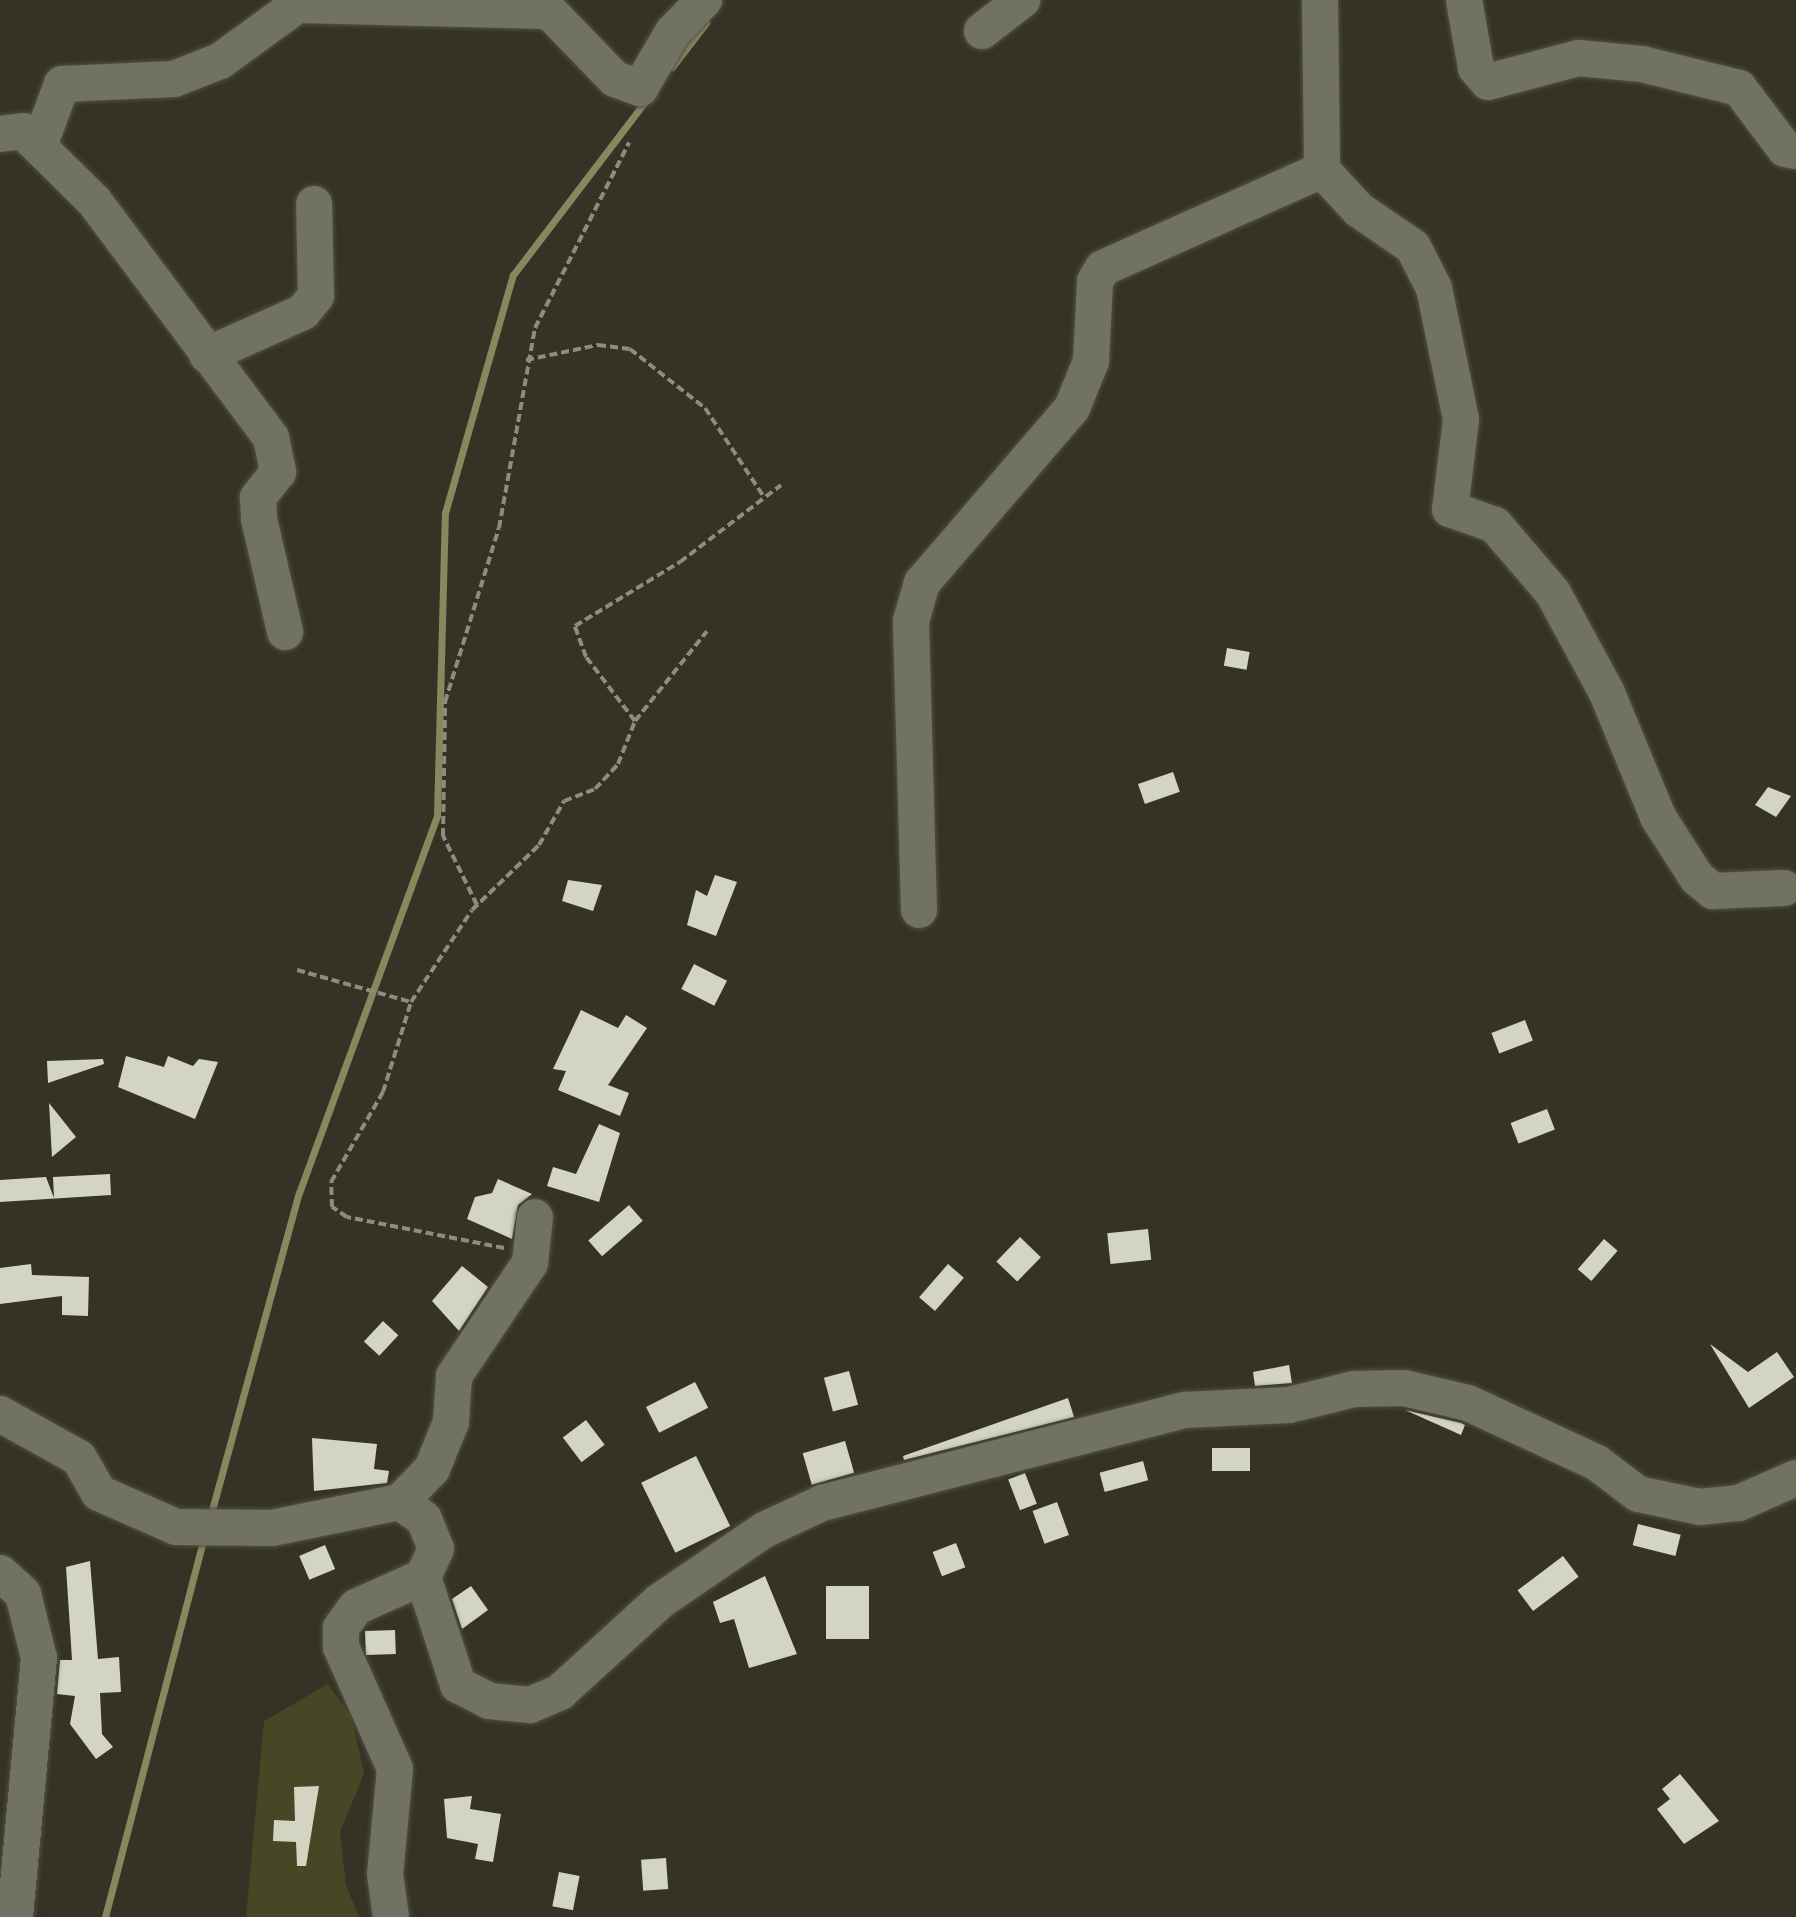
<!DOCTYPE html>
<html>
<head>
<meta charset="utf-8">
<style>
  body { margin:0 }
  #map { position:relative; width:1796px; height:1917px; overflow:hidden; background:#343325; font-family:Cabin,sans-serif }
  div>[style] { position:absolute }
  .green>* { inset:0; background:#474625 }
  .stream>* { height:7px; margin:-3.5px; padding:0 3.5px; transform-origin:3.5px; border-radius:3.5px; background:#89875e }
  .building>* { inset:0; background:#d4d4c2; transform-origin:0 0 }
  .path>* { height:4px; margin-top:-2px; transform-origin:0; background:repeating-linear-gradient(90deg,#8c8c80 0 8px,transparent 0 12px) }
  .roads { filter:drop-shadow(0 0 2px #525144) drop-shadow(0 0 2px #525144) }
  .minor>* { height:36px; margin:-18px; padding:0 18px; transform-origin:18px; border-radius:18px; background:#727262 }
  span { translate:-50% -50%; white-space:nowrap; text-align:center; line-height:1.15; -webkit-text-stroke:8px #2a291b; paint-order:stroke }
</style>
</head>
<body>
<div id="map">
  <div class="green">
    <div style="clip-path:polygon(328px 1684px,352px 1718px,364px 1774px,340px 1832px,346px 1885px,359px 1917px,246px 1917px,264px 1721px)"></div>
  </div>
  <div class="stream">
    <div style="left:672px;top:67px;width:56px;rotate:-52.3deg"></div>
    <div style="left:212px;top:1510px;width:329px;rotate:-74.7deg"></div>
    <div style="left:299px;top:1193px;width:402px;rotate:-69.9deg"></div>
    <div style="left:437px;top:815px;width:302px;rotate:-88.5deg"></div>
    <div style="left:445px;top:513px;width:248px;rotate:-74.1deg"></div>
    <div style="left:513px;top:275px;width:221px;rotate:-52.7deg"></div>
    <div style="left:105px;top:1917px;width:394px;rotate:-75.4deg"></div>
  </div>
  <div class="building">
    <div style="left:1227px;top:648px;width:23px;height:18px;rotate:10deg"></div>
    <div style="left:1173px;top:772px;width:21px;height:37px;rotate:71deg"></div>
    <div style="clip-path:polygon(1768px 787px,1791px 796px,1776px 817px,1755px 805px)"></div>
    <div style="clip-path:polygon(715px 875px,737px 882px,716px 936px,687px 925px,696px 890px,707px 896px)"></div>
    <div style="clip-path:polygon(568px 880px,602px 885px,593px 911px,562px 901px)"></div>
    <div style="left:694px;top:964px;width:37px;height:28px;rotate:27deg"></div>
    <div style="clip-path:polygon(581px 1010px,618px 1028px,626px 1015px,647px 1028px,608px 1085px,629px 1093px,620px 1116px,558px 1090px,566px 1071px,553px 1069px)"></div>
    <div style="left:1525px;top:1020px;width:22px;height:36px;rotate:69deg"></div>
    <div style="clip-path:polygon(126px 1056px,164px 1067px,168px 1056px,193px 1066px,199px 1059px,218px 1062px,195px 1119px,118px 1087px)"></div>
    <div style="clip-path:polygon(103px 1059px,104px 1064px,48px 1083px,47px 1061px)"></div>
    <div style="clip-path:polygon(49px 1103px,76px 1137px,52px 1157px)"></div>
    <div style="left:1547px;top:1109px;width:22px;height:39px;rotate:69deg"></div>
    <div style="clip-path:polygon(599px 1124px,620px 1133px,599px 1202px,547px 1186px,553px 1167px,576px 1174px)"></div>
    <div style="clip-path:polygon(110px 1174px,111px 1195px,0 1202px,0 1180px,46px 1177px,54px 1198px,53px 1177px)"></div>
    <div style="clip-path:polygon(498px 1179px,532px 1194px,518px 1205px,512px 1239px,467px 1219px,475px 1197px,492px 1193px)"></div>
    <div style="left:629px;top:1205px;width:21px;height:54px;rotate:49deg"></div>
    <div style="left:1148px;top:1229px;width:31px;height:41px;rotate:84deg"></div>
    <div style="left:1020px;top:1237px;width:29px;height:34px;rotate:44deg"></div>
    <div style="left:1604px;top:1239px;width:18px;height:40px;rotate:41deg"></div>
    <div style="clip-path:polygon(31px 1264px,32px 1275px,89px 1277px,88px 1316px,62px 1315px,62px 1296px,0 1304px,0 1268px)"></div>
    <div style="left:948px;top:1264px;width:21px;height:44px;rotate:41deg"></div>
    <div style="clip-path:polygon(462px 1266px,488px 1287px,459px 1331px,432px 1301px)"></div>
    <div style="left:383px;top:1321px;width:21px;height:28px;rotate:43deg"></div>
    <div style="clip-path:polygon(1710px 1344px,1748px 1372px,1777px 1352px,1794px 1377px,1749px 1408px)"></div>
    <div style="clip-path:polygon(1289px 1365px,1292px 1383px,1255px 1386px,1253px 1372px)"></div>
    <div style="left:849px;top:1371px;width:35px;height:26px;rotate:75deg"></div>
    <div style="left:695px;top:1382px;width:29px;height:55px;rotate:63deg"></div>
    <div style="clip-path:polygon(1068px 1398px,1074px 1417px,904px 1460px,903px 1456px)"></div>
    <div style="clip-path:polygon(1405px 1410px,1461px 1423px,1465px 1425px,1461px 1435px)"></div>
    <div style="left:586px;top:1420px;width:31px;height:29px;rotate:53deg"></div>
    <div style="clip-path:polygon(312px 1438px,377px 1444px,374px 1469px,389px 1471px,387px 1483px,314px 1491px)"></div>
    <div style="left:845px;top:1441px;width:33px;height:44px;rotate:74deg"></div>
    <div style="left:1212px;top:1448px;width:38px;height:23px"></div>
    <div style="left:696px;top:1456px;width:78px;height:61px;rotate:64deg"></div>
    <div style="left:1143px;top:1461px;width:20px;height:45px;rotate:75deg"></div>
    <div style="left:1025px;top:1473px;width:33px;height:18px;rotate:69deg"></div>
    <div style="left:1057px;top:1502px;width:35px;height:26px;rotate:70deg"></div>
    <div style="left:1638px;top:1524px;width:44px;height:22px;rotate:14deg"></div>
    <div style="left:956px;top:1543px;width:26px;height:25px;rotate:69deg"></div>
    <div style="left:325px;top:1545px;width:26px;height:28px;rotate:67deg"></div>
    <div style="left:1563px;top:1556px;width:26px;height:57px;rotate:53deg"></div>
    <div style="clip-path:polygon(90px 1561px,98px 1659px,119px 1657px,121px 1692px,100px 1693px,102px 1734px,113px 1747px,96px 1759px,70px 1724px,75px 1696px,57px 1694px,60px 1660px,72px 1660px,66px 1567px)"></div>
    <div style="clip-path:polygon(765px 1576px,797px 1654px,749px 1668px,734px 1619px,720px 1623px,713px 1602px)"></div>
    <div style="clip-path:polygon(471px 1586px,488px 1610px,462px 1629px,452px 1599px)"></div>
    <div style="left:869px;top:1586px;width:53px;height:43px;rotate:90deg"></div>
    <div style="left:395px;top:1630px;width:24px;height:30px;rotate:88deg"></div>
    <div style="clip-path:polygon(1680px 1774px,1719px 1821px,1684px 1844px,1657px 1809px,1670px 1799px,1662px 1789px)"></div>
    <div style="clip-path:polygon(319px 1786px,306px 1866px,297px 1866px,296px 1842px,273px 1841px,274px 1820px,295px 1821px,294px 1787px)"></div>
    <div style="clip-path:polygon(472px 1796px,470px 1809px,501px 1814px,493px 1862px,475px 1859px,478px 1844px,447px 1838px,444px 1799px)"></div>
    <div style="left:666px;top:1858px;width:31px;height:25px;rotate:86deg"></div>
    <div style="left:559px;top:1872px;width:21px;height:35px;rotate:11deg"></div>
  </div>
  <div class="path">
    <div style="left:526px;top:360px;width:74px;rotate:-11.8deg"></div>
    <div style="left:598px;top:345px;width:32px;rotate:7deg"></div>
    <div style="left:630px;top:349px;width:95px;rotate:38.2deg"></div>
    <div style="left:705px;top:408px;width:107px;rotate:56.5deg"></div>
    <div style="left:635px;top:721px;width:81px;rotate:-127.4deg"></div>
    <div style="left:586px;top:657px;width:33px;rotate:-110deg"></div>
    <div style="left:575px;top:626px;width:123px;rotate:-31.4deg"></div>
    <div style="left:680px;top:562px;width:127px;rotate:-37.3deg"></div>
    <div style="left:477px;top:905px;width:77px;rotate:-116.2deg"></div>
    <div style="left:443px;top:836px;width:134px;rotate:-89.1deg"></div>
    <div style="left:445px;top:702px;width:182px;rotate:-72.8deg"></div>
    <div style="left:499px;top:528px;width:203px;rotate:-79.8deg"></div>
    <div style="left:535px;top:328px;width:208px;rotate:-63.1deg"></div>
    <div style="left:297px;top:970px;width:118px;rotate:15.7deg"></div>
    <div style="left:504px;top:1248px;width:160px;rotate:-168.8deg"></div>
    <div style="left:347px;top:1217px;width:18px;rotate:-146deg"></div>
    <div style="left:332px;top:1207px;width:25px;rotate:-92deg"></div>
    <div style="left:331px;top:1182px;width:104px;rotate:-60deg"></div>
    <div style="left:383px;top:1092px;width:94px;rotate:-72.7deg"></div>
    <div style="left:411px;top:1002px;width:110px;rotate:-56.5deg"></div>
    <div style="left:472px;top:910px;width:93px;rotate:-44.1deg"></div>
    <div style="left:539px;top:845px;width:51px;rotate:-60.4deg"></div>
    <div style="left:564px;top:801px;width:33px;rotate:-21deg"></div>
    <div style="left:595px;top:789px;width:34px;rotate:-47deg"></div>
    <div style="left:618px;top:764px;width:46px;rotate:-68.4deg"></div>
    <div style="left:635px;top:721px;width:115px;rotate:-51.3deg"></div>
  </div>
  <div class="roads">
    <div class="minor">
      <div style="left:1320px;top:0;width:170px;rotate:89.3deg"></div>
      <div style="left:1322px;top:170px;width:54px;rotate:47.2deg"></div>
      <div style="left:1359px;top:210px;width:65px;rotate:34.4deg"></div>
      <div style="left:1413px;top:247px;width:46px;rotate:62.9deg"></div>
      <div style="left:1434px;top:288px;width:135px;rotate:78.4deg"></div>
      <div style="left:1461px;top:420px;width:90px;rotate:97deg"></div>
      <div style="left:1450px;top:509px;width:48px;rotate:19.6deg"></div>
      <div style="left:1495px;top:525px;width:89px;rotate:49.5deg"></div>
      <div style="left:1553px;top:593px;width:114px;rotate:61.6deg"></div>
      <div style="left:1607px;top:693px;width:134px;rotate:67.6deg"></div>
      <div style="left:1658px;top:817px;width:72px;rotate:57.4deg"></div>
      <div style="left:1697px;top:878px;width:21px;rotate:39deg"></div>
      <div style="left:1713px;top:891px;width:71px;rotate:-2.4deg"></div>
      <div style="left:1464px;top:0;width:69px;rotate:80deg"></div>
      <div style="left:1476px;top:68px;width:18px;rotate:49deg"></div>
      <div style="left:1488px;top:82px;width:93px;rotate:-14.9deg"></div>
      <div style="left:1578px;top:58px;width:64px;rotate:5.4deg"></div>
      <div style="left:1642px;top:64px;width:100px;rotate:13.9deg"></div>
      <div style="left:1739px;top:88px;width:76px;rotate:53deg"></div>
      <div style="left:1785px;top:149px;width:11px;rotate:10deg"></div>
      <div style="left:982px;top:31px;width:51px;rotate:-37.8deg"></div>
      <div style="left:0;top:134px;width:23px;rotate:-7deg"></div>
      <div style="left:23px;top:131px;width:100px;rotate:44.6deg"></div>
      <div style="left:94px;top:201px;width:296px;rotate:53.2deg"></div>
      <div style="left:271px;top:438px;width:35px;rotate:78deg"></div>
      <div style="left:278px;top:472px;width:33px;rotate:128deg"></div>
      <div style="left:258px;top:498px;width:21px;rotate:87deg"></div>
      <div style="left:259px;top:519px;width:116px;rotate:77deg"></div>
      <div style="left:39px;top:146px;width:66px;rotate:-69.6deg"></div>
      <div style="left:62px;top:84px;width:112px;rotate:-2.6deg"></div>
      <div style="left:174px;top:79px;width:49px;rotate:-21.4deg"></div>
      <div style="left:220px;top:61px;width:95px;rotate:-36deg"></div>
      <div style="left:297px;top:5px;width:252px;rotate:1.4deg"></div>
      <div style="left:549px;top:11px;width:95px;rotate:45.9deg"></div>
      <div style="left:615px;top:79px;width:27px;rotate:20deg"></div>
      <div style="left:640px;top:88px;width:65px;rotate:-59.5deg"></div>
      <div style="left:673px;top:32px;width:45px;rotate:-45.9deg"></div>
      <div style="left:207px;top:355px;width:105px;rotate:-24.1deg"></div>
      <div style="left:303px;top:312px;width:21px;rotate:-51deg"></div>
      <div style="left:316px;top:296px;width:92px;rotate:-91.2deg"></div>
      <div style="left:919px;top:910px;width:289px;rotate:-91.6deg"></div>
      <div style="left:911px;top:621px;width:40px;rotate:-74deg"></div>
      <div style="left:922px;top:583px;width:230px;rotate:-49.4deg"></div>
      <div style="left:1072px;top:408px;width:51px;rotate:-68deg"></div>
      <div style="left:1091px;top:361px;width:80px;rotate:-87.1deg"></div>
      <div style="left:1095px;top:281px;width:15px;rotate:-58deg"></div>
      <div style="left:1103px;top:268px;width:240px;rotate:-24.1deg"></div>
      <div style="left:0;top:1414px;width:90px;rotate:29.1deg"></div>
      <div style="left:79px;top:1458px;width:40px;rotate:60.3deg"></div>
      <div style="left:99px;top:1493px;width:84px;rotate:23.8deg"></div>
      <div style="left:176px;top:1527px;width:96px;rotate:0.6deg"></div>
      <div style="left:272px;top:1528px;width:131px;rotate:-11.5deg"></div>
      <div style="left:400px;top:1502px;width:29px;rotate:35deg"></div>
      <div style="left:424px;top:1519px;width:32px;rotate:68deg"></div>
      <div style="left:436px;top:1549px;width:31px;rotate:115deg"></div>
      <div style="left:423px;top:1577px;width:73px;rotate:155.9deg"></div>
      <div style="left:356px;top:1607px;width:26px;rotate:126deg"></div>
      <div style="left:341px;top:1628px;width:19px;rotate:90deg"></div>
      <div style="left:341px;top:1647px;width:133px;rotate:66.1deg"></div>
      <div style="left:395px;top:1769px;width:105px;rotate:95.4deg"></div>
      <div style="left:385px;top:1874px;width:43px;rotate:82.1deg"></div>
      <div style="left:400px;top:1502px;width:46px;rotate:-45.9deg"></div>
      <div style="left:432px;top:1469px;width:51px;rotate:-68deg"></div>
      <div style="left:451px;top:1422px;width:46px;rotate:-86.3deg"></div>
      <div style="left:454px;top:1376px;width:136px;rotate:-56.1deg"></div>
      <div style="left:530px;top:1263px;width:46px;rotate:-83.8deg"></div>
      <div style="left:0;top:1573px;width:31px;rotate:42deg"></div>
      <div style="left:23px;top:1594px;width:66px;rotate:76deg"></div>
      <div style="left:39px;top:1658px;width:260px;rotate:95.3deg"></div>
      <div style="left:423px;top:1577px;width:114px;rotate:72deg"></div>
      <div style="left:458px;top:1685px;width:35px;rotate:27deg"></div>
      <div style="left:489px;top:1701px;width:41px;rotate:5.6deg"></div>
      <div style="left:530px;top:1705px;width:33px;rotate:-23deg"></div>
      <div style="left:560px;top:1692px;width:135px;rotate:-42.3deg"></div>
      <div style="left:660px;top:1601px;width:126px;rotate:-34.3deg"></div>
      <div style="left:764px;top:1530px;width:64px;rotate:-25deg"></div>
      <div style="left:822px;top:1503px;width:375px;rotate:-14.4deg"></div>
      <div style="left:1185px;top:1410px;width:104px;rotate:-2.8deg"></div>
      <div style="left:1289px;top:1405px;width:67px;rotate:-13.8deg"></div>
      <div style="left:1354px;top:1389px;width:50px;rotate:-1.1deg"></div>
      <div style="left:1404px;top:1388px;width:66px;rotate:13.2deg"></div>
      <div style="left:1468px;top:1403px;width:142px;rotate:24.9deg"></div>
      <div style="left:1597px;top:1463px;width:51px;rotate:37.1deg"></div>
      <div style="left:1638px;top:1494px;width:63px;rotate:11.8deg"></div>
      <div style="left:1700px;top:1507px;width:39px;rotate:-6deg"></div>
      <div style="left:1739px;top:1503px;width:62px;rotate:-23.7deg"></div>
    </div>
  </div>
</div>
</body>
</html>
